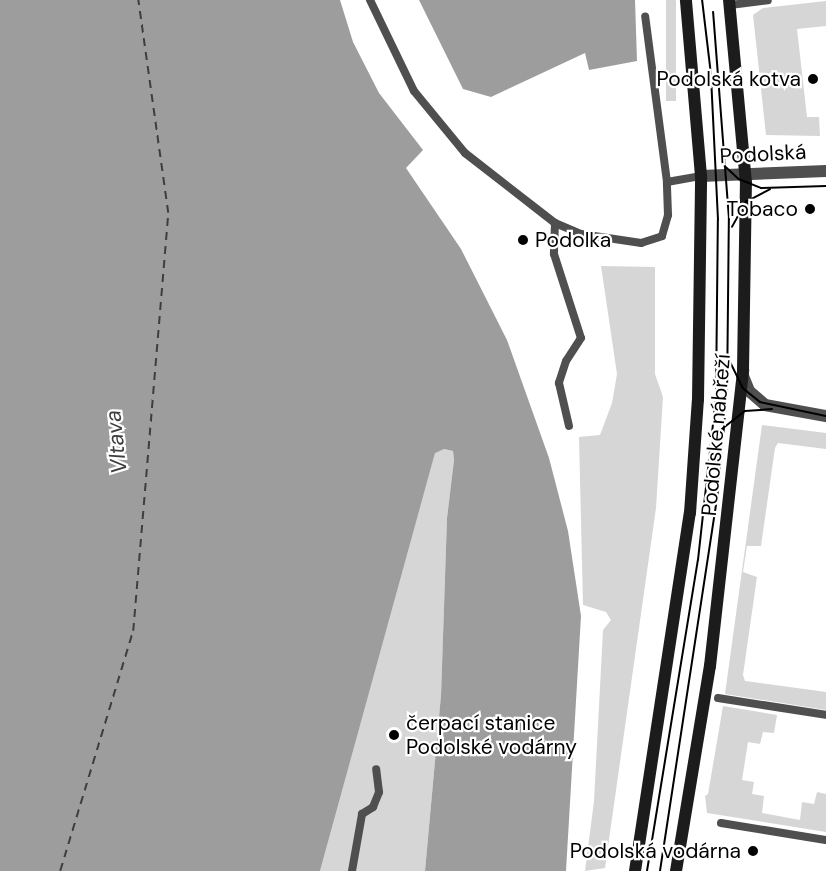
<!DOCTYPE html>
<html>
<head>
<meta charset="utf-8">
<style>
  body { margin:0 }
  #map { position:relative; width:826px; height:871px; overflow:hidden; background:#fff; font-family:"DM Sans",sans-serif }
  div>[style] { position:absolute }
  .green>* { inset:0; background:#d6d6d6; transform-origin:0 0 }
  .water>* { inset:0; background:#9d9d9d }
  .ferry>* { height:1.5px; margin-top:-0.75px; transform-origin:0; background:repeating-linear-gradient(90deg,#3e3e3e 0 8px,transparent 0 14px) }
  .service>* { height:8px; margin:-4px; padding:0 4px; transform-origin:4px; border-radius:4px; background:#4f4f4f }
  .minor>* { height:12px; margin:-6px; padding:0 6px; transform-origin:6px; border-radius:6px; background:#4f4f4f }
  .tertiary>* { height:12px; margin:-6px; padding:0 6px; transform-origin:6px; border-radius:6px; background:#4f4f4f }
  .secondary>* { height:12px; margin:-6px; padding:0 6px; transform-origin:6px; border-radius:6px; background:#1c1c1c }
  .tram>* { height:1.5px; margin:-0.75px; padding:0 0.75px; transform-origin:0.75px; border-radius:0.75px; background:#000 }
  .dots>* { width:16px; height:16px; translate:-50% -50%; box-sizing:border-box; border:3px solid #fff; border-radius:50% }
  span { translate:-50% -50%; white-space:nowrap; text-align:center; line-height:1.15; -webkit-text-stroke:4.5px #fff; paint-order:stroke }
  .poi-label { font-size:21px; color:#000 }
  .right { translate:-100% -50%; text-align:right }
  .left { translate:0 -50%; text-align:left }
  .street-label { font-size:21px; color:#000 }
  .water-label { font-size:22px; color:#3e3e3e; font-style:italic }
</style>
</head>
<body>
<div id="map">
  <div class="green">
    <div style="left:666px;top:0;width:10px;height:101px"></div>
    <div style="clip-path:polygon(826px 1px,826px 26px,797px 29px,807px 117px,819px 117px,820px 136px,766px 135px,753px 15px,763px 8px)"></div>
    <div style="clip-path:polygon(601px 266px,655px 267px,655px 374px,663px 397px,656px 508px,605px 868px,585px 871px,594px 801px,603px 630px,611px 620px,606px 612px,583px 605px,579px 437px,600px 435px,612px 403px,617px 374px)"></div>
    <div style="clip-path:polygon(762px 425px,826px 433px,826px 449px,778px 443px,775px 448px,761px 546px,747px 546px,743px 572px,757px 577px,743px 675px,745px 681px,826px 692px,826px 710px,725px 694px)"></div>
    <div style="clip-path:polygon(444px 449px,453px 451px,454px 460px,447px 518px,441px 695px,425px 871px,320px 871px,435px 452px)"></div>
    <div style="clip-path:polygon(723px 706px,777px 715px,774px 733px,763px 732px,760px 744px,748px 742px,742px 780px,754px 782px,752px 794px,764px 796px,762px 813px,800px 820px,802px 802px,814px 804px,817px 792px,826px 794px,826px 832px,707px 813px,705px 796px,708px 794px)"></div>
  </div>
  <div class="water">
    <div style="clip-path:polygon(0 0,340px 0,353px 42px,379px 93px,423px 150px,406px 168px,461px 249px,507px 340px,549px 458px,568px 531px,581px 616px,566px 871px,425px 871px,441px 695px,447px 518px,454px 460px,453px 451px,444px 449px,435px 453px,320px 871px,0 871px)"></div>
    <div style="clip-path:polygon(419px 0,635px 0,637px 61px,589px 70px,585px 53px,491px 97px,463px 89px)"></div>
  </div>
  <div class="ferry">
    <div style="left:60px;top:871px;width:251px;rotate:-73.1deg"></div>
    <div style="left:133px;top:631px;width:419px;rotate:-85.2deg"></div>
    <div style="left:168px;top:213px;width:215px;rotate:-98deg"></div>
  </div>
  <div class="service">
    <div style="left:370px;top:0;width:101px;rotate:64.2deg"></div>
    <div style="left:414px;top:91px;width:80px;rotate:50.6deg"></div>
    <div style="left:465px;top:153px;width:114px;rotate:37.9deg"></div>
    <div style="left:555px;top:223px;width:28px;rotate:23deg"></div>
    <div style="left:581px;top:234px;width:61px;rotate:8.5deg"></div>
    <div style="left:641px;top:243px;width:22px;rotate:-18deg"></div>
    <div style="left:662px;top:236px;width:22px;rotate:-74deg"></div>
    <div style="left:668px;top:215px;width:33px;rotate:-92deg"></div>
    <div style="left:667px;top:182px;width:167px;rotate:-97.5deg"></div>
    <div style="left:730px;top:5px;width:38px;rotate:-7deg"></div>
    <div style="left:667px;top:182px;width:35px;rotate:-10deg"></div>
    <div style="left:555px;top:223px;width:31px;rotate:92deg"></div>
    <div style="left:554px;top:254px;width:88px;rotate:72.2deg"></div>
    <div style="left:581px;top:338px;width:27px;rotate:123deg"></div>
    <div style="left:566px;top:361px;width:23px;rotate:108deg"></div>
    <div style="left:559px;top:383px;width:44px;rotate:76.9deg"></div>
    <div style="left:718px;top:698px;width:109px;rotate:8.9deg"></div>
    <div style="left:721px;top:823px;width:106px;rotate:9.2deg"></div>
    <div style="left:352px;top:871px;width:58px;rotate:-80deg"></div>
    <div style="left:362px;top:814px;width:13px;rotate:-32deg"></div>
    <div style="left:373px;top:807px;width:16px;rotate:-68deg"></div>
    <div style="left:379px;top:792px;width:23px;rotate:-97deg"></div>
  </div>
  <div class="minor">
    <div style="left:743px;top:376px;width:16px;rotate:68deg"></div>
    <div style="left:749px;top:391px;width:21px;rotate:41deg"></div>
    <div style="left:765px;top:405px;width:62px;rotate:10.2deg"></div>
  </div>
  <div class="tertiary">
    <div style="left:701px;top:176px;width:125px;rotate:-2.3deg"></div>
  </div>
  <div class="secondary">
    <div style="left:635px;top:871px;width:362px;rotate:-81.3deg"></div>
    <div style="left:690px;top:513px;width:113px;rotate:-86deg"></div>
    <div style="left:698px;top:400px;width:224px;rotate:-89.2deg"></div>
    <div style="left:701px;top:176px;width:177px;rotate:-94.9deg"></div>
    <div style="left:676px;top:871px;width:208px;rotate:-80.6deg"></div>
    <div style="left:710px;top:666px;width:298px;rotate:-83.6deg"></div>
    <div style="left:743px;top:370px;width:187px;rotate:-89.1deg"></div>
    <div style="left:746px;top:183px;width:184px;rotate:-95.3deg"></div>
  </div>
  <div class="tram">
    <div style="left:725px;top:166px;width:19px;rotate:43deg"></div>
    <div style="left:739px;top:179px;width:24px;rotate:22deg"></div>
    <div style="left:761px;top:188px;width:65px;rotate:-1.8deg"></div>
    <div style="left:732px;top:227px;width:29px;rotate:-61deg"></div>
    <div style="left:746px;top:202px;width:27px;rotate:-28deg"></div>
    <div style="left:730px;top:361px;width:30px;rotate:64deg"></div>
    <div style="left:743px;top:388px;width:22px;rotate:39deg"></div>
    <div style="left:760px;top:402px;width:67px;rotate:12deg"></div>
    <div style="left:722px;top:429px;width:29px;rotate:-38deg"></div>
    <div style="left:745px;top:411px;width:27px;rotate:-4deg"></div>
    <div style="left:647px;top:871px;width:315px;rotate:-80.7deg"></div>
    <div style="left:698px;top:560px;width:163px;rotate:-83.7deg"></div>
    <div style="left:716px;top:398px;width:178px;rotate:-89.4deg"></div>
    <div style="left:718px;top:220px;width:145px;rotate:-92.8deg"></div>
    <div style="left:711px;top:75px;width:76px;rotate:-96.8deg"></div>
    <div style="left:660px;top:871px;width:375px;rotate:-81.3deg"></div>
    <div style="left:717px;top:500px;width:103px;rotate:-84.5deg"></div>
    <div style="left:727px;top:397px;width:178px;rotate:-89.4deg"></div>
    <div style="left:729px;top:219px;width:207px;rotate:-94.4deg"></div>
  </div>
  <div class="dots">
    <div style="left:813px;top:79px;background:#000"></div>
    <div style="left:810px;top:209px;background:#000"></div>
    <div style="left:523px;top:240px;background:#000"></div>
    <div style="left:394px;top:735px;background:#000"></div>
    <div style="left:753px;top:851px;background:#000"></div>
  </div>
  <div class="poi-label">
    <span class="right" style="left:801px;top:79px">Podolská kotva</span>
    <span class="right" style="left:798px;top:209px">Tobaco</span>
    <span class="left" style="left:535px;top:240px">Podolka</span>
    <span class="left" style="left:406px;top:735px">čerpací stanice<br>Podolské vodárny</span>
    <span class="right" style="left:741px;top:851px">Podolská vodárna</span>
  </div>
  <div class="street-label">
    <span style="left:763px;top:154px;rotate:-3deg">Podolská</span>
    <span style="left:716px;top:435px;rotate:-85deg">Podolské nábřeží</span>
  </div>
  <div class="water-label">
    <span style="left:116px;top:442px;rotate:-96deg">Vltava</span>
  </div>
</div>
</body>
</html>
